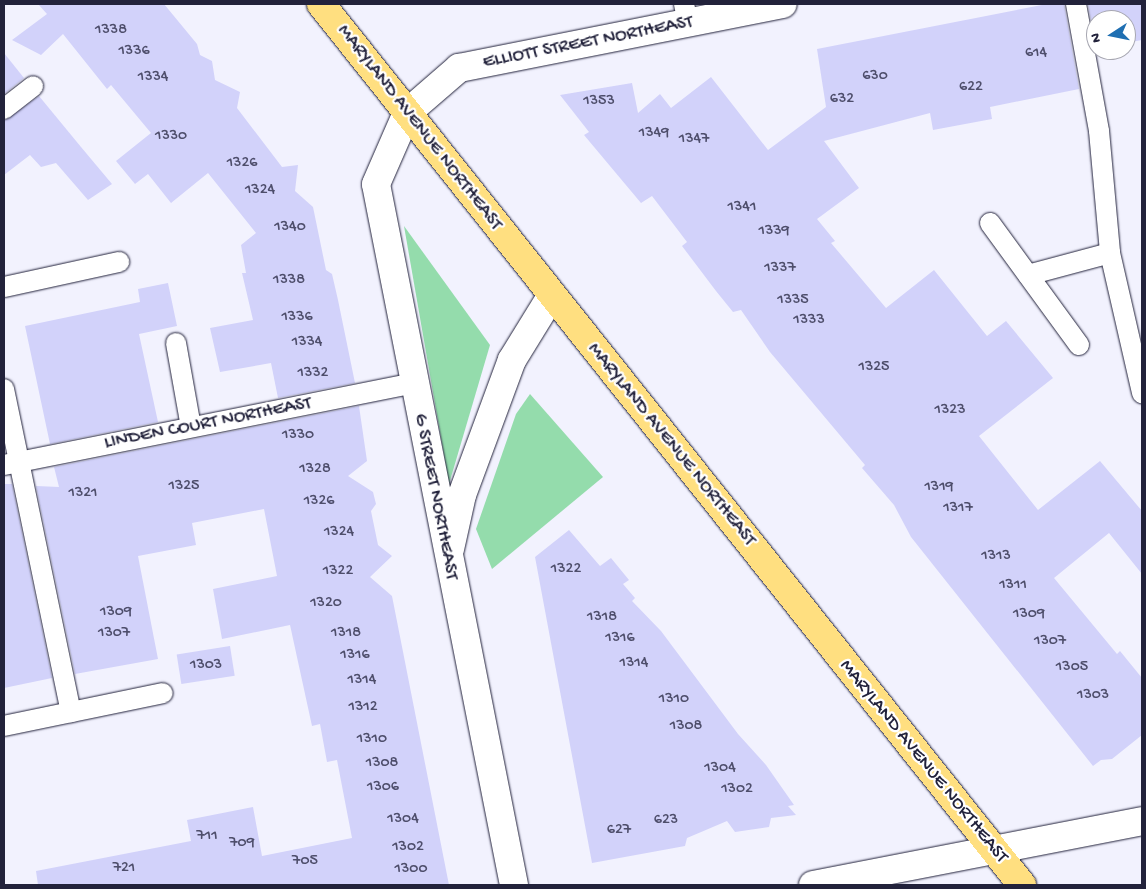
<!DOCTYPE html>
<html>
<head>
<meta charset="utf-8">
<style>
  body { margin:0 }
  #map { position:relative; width:1146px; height:889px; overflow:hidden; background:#f2f2fe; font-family:"Gochi Hand",sans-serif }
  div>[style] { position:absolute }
  .green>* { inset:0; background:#94dcac }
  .building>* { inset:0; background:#d2d2fa; transform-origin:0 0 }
  .roads { filter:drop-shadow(0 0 1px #22223b) drop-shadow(0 0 1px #22223b) }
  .lane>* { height:20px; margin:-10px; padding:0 10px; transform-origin:10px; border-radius:10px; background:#fff }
  .street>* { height:28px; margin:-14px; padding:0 14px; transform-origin:14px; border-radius:14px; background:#fff }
  .secondary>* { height:28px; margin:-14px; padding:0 14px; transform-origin:14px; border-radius:14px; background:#fff }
  .primary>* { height:28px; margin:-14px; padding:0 14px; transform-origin:14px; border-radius:14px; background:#ffdf80 }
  span { translate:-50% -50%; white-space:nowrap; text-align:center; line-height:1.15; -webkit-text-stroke:4.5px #fff; paint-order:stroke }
  .number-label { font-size:16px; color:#4e4e6b }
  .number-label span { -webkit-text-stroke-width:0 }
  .street-label { font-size:19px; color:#22223b }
  .frame { position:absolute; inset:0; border:5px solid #22223b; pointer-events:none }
  .north { position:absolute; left:1086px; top:10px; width:50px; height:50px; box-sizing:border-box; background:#fff; border:1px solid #a7a7b1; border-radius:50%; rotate:259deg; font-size:14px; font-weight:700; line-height:20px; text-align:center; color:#22223b }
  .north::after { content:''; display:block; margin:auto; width:18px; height:22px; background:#1f6fb2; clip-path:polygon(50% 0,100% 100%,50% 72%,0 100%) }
</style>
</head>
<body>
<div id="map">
  <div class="green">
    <div style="clip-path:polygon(404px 226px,490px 345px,449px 484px)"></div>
    <div style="clip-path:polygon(530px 394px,603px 477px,492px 569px,476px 529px,516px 414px)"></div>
  </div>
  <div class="building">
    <div style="clip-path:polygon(38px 4px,164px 4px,197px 44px,200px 55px,212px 61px,215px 80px,240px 92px,237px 108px,282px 167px,298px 165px,295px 191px,313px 207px,326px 270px,332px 274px,338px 300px,355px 383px,278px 398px,271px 363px,220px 372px,210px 328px,253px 320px,242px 273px,246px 273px,241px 245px,256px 233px,208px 173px,171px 203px,148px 174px,135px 184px,116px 161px,151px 133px,111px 85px,107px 89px,63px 34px,41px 55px,12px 40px,47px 14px)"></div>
    <div style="clip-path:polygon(1047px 4px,1064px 4px,1079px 89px,990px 107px,992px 119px,933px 130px,930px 113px,824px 141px,859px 188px,817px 219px,835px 241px,831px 243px,886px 308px,934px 270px,987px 336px,1006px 321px,1053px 378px,979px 436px,1038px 510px,1100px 461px,1142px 511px,1142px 574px,1109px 533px,1054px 578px,1117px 654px,1120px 651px,1142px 678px,1142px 735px,1112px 759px,1101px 760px,1093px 766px,911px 537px,894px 505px,862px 468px,865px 465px,770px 352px,741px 310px,733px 312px,716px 291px,682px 246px,687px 242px,652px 196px,641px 203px,584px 135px,589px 132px,560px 95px,632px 83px,638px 113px,660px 94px,671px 108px,711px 77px,768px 150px,826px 107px,817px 49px)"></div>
    <div style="clip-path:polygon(1088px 4px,1142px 4px,1142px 40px,1126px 43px,1126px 20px,1096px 20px,1096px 48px)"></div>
    <div style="clip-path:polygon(4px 53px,24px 78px,4px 94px)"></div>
    <div style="clip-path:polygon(39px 96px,81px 147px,112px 184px,88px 200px,56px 163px,41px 167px,30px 155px,4px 175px,4px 121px)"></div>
    <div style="clip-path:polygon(168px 283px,177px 326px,139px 334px,158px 422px,50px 444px,25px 326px,140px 302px,138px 289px)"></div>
    <div style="clip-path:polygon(359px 406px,367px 461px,348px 476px,373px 492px,376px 504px,371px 511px,378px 545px,392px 556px,370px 577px,392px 596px,449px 885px,38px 885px,36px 871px,191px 841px,187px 820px,253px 807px,262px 856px,352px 838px,337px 760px,327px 762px,320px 724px,312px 726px,290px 625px,222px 639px,213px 589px,277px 576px,264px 509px,192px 523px,196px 545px,138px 556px,158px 659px,75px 674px,36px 486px,59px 487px,54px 467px)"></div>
    <div style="clip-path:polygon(4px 484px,12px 484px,52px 678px,4px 688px)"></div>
    <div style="clip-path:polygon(569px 530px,600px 566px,611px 558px,629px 580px,623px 584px,635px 598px,632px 601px,661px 631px,738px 734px,766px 765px,794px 805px,788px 806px,796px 815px,771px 818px,769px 827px,735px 832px,727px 821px,687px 838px,685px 846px,592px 863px,535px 557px)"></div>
    <div style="left:230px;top:646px;width:30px;height:54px;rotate:81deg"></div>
  </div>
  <div class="roads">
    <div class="lane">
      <div style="left:684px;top:4px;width:19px;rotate:78deg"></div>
      <div style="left:1076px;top:4px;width:129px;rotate:79.7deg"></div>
      <div style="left:1099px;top:131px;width:122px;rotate:84.8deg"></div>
      <div style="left:4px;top:109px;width:37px;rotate:-38deg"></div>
      <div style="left:990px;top:223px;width:151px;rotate:53.9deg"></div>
      <div style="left:1028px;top:275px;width:85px;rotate:-15deg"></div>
      <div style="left:1110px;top:253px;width:144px;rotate:77.1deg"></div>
      <div style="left:4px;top:287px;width:118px;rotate:-12.3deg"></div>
      <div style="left:176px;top:343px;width:85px;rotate:79.9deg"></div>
      <div style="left:4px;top:389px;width:330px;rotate:78.3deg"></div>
      <div style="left:4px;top:465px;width:417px;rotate:-11.3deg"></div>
      <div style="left:4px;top:726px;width:162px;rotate:-11.7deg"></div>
    </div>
    <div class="street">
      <div style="left:450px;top:549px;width:55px;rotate:-77.5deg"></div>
      <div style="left:462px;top:495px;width:144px;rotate:-69.7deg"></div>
      <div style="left:512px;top:360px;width:76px;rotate:-58.4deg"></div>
      <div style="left:514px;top:885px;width:714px;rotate:-101.14deg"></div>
      <div style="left:376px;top:184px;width:77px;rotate:-66.4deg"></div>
      <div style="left:407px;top:113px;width:69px;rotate:-40.9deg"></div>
      <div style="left:459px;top:68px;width:330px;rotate:-11.2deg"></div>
    </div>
    <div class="secondary">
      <div style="left:813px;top:885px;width:335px;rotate:-11deg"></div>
    </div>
    <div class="primary">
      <div style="left:321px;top:4px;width:1126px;rotate:51.49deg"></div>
    </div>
  </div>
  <div class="number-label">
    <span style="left:111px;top:31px">1338</span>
    <span style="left:134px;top:52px">1336</span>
    <span style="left:1036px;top:54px">614</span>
    <span style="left:875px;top:77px">630</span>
    <span style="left:153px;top:78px">1334</span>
    <span style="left:971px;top:88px">622</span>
    <span style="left:842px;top:100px">632</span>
    <span style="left:599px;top:102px">1353</span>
    <span style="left:654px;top:134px">1349</span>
    <span style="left:171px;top:137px">1330</span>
    <span style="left:694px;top:140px">1347</span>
    <span style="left:242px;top:164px">1326</span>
    <span style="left:260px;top:191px">1324</span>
    <span style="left:742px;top:208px">1341</span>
    <span style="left:290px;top:228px">1340</span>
    <span style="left:774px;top:232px">1339</span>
    <span style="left:780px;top:269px">1337</span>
    <span style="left:289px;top:281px">1338</span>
    <span style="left:793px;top:301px">1335</span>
    <span style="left:297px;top:318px">1336</span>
    <span style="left:809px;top:321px">1333</span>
    <span style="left:307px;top:343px">1334</span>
    <span style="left:874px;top:368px">1325</span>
    <span style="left:313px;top:374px">1332</span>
    <span style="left:950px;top:411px">1323</span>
    <span style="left:298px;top:436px">1330</span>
    <span style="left:315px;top:470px">1328</span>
    <span style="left:184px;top:487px">1325</span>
    <span style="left:939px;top:488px">1319</span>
    <span style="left:83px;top:494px">1321</span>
    <span style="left:319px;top:502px">1326</span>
    <span style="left:958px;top:509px">1317</span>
    <span style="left:339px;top:533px">1324</span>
    <span style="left:996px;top:557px">1313</span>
    <span style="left:566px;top:570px">1322</span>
    <span style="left:338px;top:572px">1322</span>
    <span style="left:1013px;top:586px">1311</span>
    <span style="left:326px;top:604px">1320</span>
    <span style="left:116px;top:613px">1309</span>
    <span style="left:1029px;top:615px">1309</span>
    <span style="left:602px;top:618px">1318</span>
    <span style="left:114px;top:634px">1307</span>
    <span style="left:346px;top:634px">1318</span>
    <span style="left:620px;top:639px">1316</span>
    <span style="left:1050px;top:642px">1307</span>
    <span style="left:355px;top:656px">1316</span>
    <span style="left:634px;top:664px">1314</span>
    <span style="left:206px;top:666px">1303</span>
    <span style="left:1072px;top:668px">1305</span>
    <span style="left:362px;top:681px">1314</span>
    <span style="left:1093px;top:696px">1303</span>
    <span style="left:674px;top:700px">1310</span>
    <span style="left:363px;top:708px">1312</span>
    <span style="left:686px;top:727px">1308</span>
    <span style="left:372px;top:740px">1310</span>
    <span style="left:382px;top:764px">1308</span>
    <span style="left:720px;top:769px">1304</span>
    <span style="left:383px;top:788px">1306</span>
    <span style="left:737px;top:790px">1302</span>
    <span style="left:403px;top:820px">1304</span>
    <span style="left:666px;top:821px">623</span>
    <span style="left:619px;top:831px">627</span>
    <span style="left:207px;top:837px">711</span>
    <span style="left:242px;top:844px">709</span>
    <span style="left:408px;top:848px">1302</span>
    <span style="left:305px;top:862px">705</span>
    <span style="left:124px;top:869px">721</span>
    <span style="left:411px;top:870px">1300</span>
  </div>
  <div class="street-label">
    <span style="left:588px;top:43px;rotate:-11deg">ELLIOTT STREET NORTHEAST</span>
    <span style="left:419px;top:128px;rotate:52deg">MARYLAND AVENUE NORTHEAST</span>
    <span style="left:208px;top:424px;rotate:-11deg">LINDEN COURT NORTHEAST</span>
    <span style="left:671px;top:445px;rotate:51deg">MARYLAND AVENUE NORTHEAST</span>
    <span style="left:435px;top:497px;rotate:79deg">G STREET NORTHEAST</span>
    <span style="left:923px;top:762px;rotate:51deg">MARYLAND AVENUE NORTHEAST</span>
  </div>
  <div class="frame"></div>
  <div class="north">N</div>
</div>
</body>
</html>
